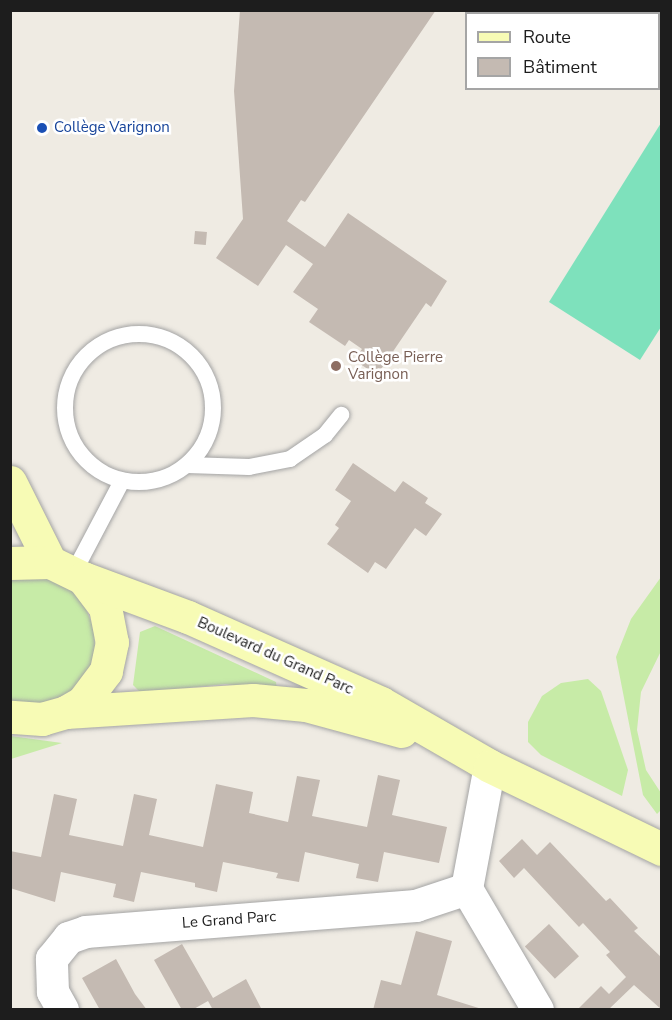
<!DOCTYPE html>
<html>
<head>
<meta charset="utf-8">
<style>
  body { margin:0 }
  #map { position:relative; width:672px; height:1020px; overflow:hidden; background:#efebe3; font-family:"Nunito Sans",sans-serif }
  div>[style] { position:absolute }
  .grass>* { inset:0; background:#c7eba7 }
  .pitch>* { inset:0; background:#7ee1bc }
  .building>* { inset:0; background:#c4bab2; transform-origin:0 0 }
  .roads { filter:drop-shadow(0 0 2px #a4a4a4) drop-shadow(0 0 2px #a4a4a4) }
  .lane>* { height:16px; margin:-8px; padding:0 8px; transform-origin:8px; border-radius:8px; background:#fff }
  .lane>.ring { margin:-8px; padding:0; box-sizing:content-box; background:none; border:16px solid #fff; border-radius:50% }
  .street>* { height:32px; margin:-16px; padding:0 16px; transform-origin:16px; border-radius:16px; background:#fff }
  .secondary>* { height:33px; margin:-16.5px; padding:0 16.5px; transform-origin:16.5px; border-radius:16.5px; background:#f7fbb5 }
  .dots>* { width:16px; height:16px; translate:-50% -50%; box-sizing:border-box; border:3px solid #fff; border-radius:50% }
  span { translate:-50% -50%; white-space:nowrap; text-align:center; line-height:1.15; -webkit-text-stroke:5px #fff; paint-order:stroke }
  .transit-label { font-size:15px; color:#164399 }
  .left { translate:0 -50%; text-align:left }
  .education-label { font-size:15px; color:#785e54 }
  .street-label { font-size:15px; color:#1d1d1d }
  .frame { position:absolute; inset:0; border:12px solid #1d1d1d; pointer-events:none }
  .legend { position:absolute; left:465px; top:12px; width:195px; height:78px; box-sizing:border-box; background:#fff; border:2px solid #a5a5a5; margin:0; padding:8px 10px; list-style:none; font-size:18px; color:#1d1d1d }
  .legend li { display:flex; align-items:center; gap:12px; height:30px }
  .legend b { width:30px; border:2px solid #a5a5a5 }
</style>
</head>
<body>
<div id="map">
  <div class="grass">
    <div style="clip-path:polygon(32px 576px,54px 580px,73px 592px,86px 609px,94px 629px,95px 650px,89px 670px,77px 688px,40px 707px,11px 705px,10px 578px)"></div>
    <div style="clip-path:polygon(661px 577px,661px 651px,641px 692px,637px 730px,646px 770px,661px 793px,661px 810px,657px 814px,643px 795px,616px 657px,631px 619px)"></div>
    <div style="clip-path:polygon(155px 626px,276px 682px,277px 690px,225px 684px,141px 693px,133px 685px,140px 632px)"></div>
    <div style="clip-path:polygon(588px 679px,601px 691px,628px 770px,622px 796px,541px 755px,528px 742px,528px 722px,542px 696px,561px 683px)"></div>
    <div style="clip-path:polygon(10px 736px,18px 737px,62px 743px,11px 759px)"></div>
  </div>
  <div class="pitch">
    <div style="clip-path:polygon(661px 123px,661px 327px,640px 360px,549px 302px)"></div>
  </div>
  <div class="building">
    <div style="clip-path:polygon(240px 10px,436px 10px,305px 202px,301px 200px,287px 221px,325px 247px,348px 213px,447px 281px,431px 307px,426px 303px,377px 375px,354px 360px,362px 349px,349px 340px,345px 346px,309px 322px,318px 309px,293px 292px,313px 264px,286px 245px,258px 286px,216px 258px,243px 219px,234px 91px)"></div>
    <div style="clip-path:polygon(479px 10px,570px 10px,568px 14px)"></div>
    <div style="left:195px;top:231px;width:12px;height:13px;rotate:5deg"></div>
    <div style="clip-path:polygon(353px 463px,395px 492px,403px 481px,428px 498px,425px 503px,442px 514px,426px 536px,415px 528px,386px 569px,375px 562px,368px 573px,327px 544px,339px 528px,335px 525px,351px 501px,335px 490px)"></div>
    <div style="clip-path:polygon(378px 775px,400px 780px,392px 815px,447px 827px,439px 863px,384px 852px,378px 882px,356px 878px,359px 864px,305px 852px,299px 882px,276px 878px,278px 873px,223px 862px,217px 892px,195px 887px,195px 883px,141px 872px,134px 902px,113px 897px,116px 884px,61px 872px,55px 902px,10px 888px,10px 851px,41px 857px,54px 794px,77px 799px,69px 835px,123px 846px,134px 794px,157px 799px,149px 835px,203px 847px,216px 784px,253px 792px,249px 813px,288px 822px,297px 776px,320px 780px,312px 816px,367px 827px)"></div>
    <div style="clip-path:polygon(522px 839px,537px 855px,550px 842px,606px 901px,610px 898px,638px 928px,634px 931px,662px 958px,662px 1010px,634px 985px,608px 1010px,577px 1010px,601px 986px,609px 994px,626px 977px,606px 955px,610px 952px,583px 923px,579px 927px,524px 868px,514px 878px,499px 861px)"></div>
    <div style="left:549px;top:924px;width:44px;height:33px;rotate:47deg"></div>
    <div style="clip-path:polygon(416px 931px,452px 941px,437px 995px,485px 1010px,373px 1010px,381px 980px,401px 985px)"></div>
    <div style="clip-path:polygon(182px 944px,213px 998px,246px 979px,262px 1010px,213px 1010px,208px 1001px,192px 1010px,182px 1010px,154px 960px)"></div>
    <div style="clip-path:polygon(116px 959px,135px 994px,147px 1010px,100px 1010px,82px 978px)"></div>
  </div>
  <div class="roads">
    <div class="lane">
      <div class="ring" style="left:65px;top:334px;width:132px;height:132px"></div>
      <div style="left:187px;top:465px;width:62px;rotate:1.8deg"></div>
      <div style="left:249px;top:467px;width:42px;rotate:-11deg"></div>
      <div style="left:290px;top:459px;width:42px;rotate:-34.4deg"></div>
      <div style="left:325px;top:435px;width:26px;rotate:-51deg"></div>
      <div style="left:74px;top:572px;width:103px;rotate:-62.2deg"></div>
    </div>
    <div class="street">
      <div style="left:490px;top:766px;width:125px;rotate:100.6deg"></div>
      <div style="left:467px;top:889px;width:140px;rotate:59.6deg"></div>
      <div style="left:63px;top:1010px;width:21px;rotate:-119deg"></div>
      <div style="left:53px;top:992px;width:33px;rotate:-92deg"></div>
      <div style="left:52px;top:959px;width:27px;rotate:-51deg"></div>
      <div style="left:69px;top:938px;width:18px;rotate:-19deg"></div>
      <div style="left:86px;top:932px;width:331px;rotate:-4.5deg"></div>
      <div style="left:416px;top:906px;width:54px;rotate:-18.4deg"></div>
    </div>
    <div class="secondary">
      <div style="left:10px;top:482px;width:89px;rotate:63.4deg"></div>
      <div style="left:10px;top:563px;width:40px;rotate:-1.4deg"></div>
      <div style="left:50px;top:562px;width:37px;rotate:26deg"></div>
      <div style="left:83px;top:578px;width:36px;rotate:53deg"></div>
      <div style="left:105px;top:607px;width:36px;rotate:79deg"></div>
      <div style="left:112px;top:642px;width:30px;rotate:102deg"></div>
      <div style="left:106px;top:671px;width:39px;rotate:127deg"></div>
      <div style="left:83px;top:702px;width:20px;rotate:150deg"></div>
      <div style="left:66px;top:712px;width:25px;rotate:164deg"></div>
      <div style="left:42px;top:719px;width:32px;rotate:-176deg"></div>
      <div style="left:83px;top:578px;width:112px;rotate:20.4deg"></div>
      <div style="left:188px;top:617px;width:211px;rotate:24deg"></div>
      <div style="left:381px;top:703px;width:126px;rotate:30deg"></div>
      <div style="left:490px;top:766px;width:191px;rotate:25.8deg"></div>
      <div style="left:66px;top:712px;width:187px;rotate:-3.7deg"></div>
      <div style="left:253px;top:700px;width:53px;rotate:5.4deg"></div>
      <div style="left:306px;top:705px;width:99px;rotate:15.2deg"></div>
    </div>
  </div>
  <div class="dots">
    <div style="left:42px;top:128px;background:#1a4fb4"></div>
    <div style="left:336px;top:366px;background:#8d6e63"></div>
  </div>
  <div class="transit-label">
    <span class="left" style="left:54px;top:128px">Collège Varignon</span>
  </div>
  <div class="education-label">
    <span class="left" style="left:348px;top:366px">Collège Pierre<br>Varignon</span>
  </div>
  <div class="street-label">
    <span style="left:275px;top:656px;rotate:24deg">Boulevard du Grand Parc</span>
    <span style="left:229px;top:920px;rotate:-4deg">Le Grand Parc</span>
  </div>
  <div class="frame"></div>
  <ul class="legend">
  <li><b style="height:8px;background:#f7fbb5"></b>Route</li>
  <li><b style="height:16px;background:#c4bab2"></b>Bâtiment</li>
  </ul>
</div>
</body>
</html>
